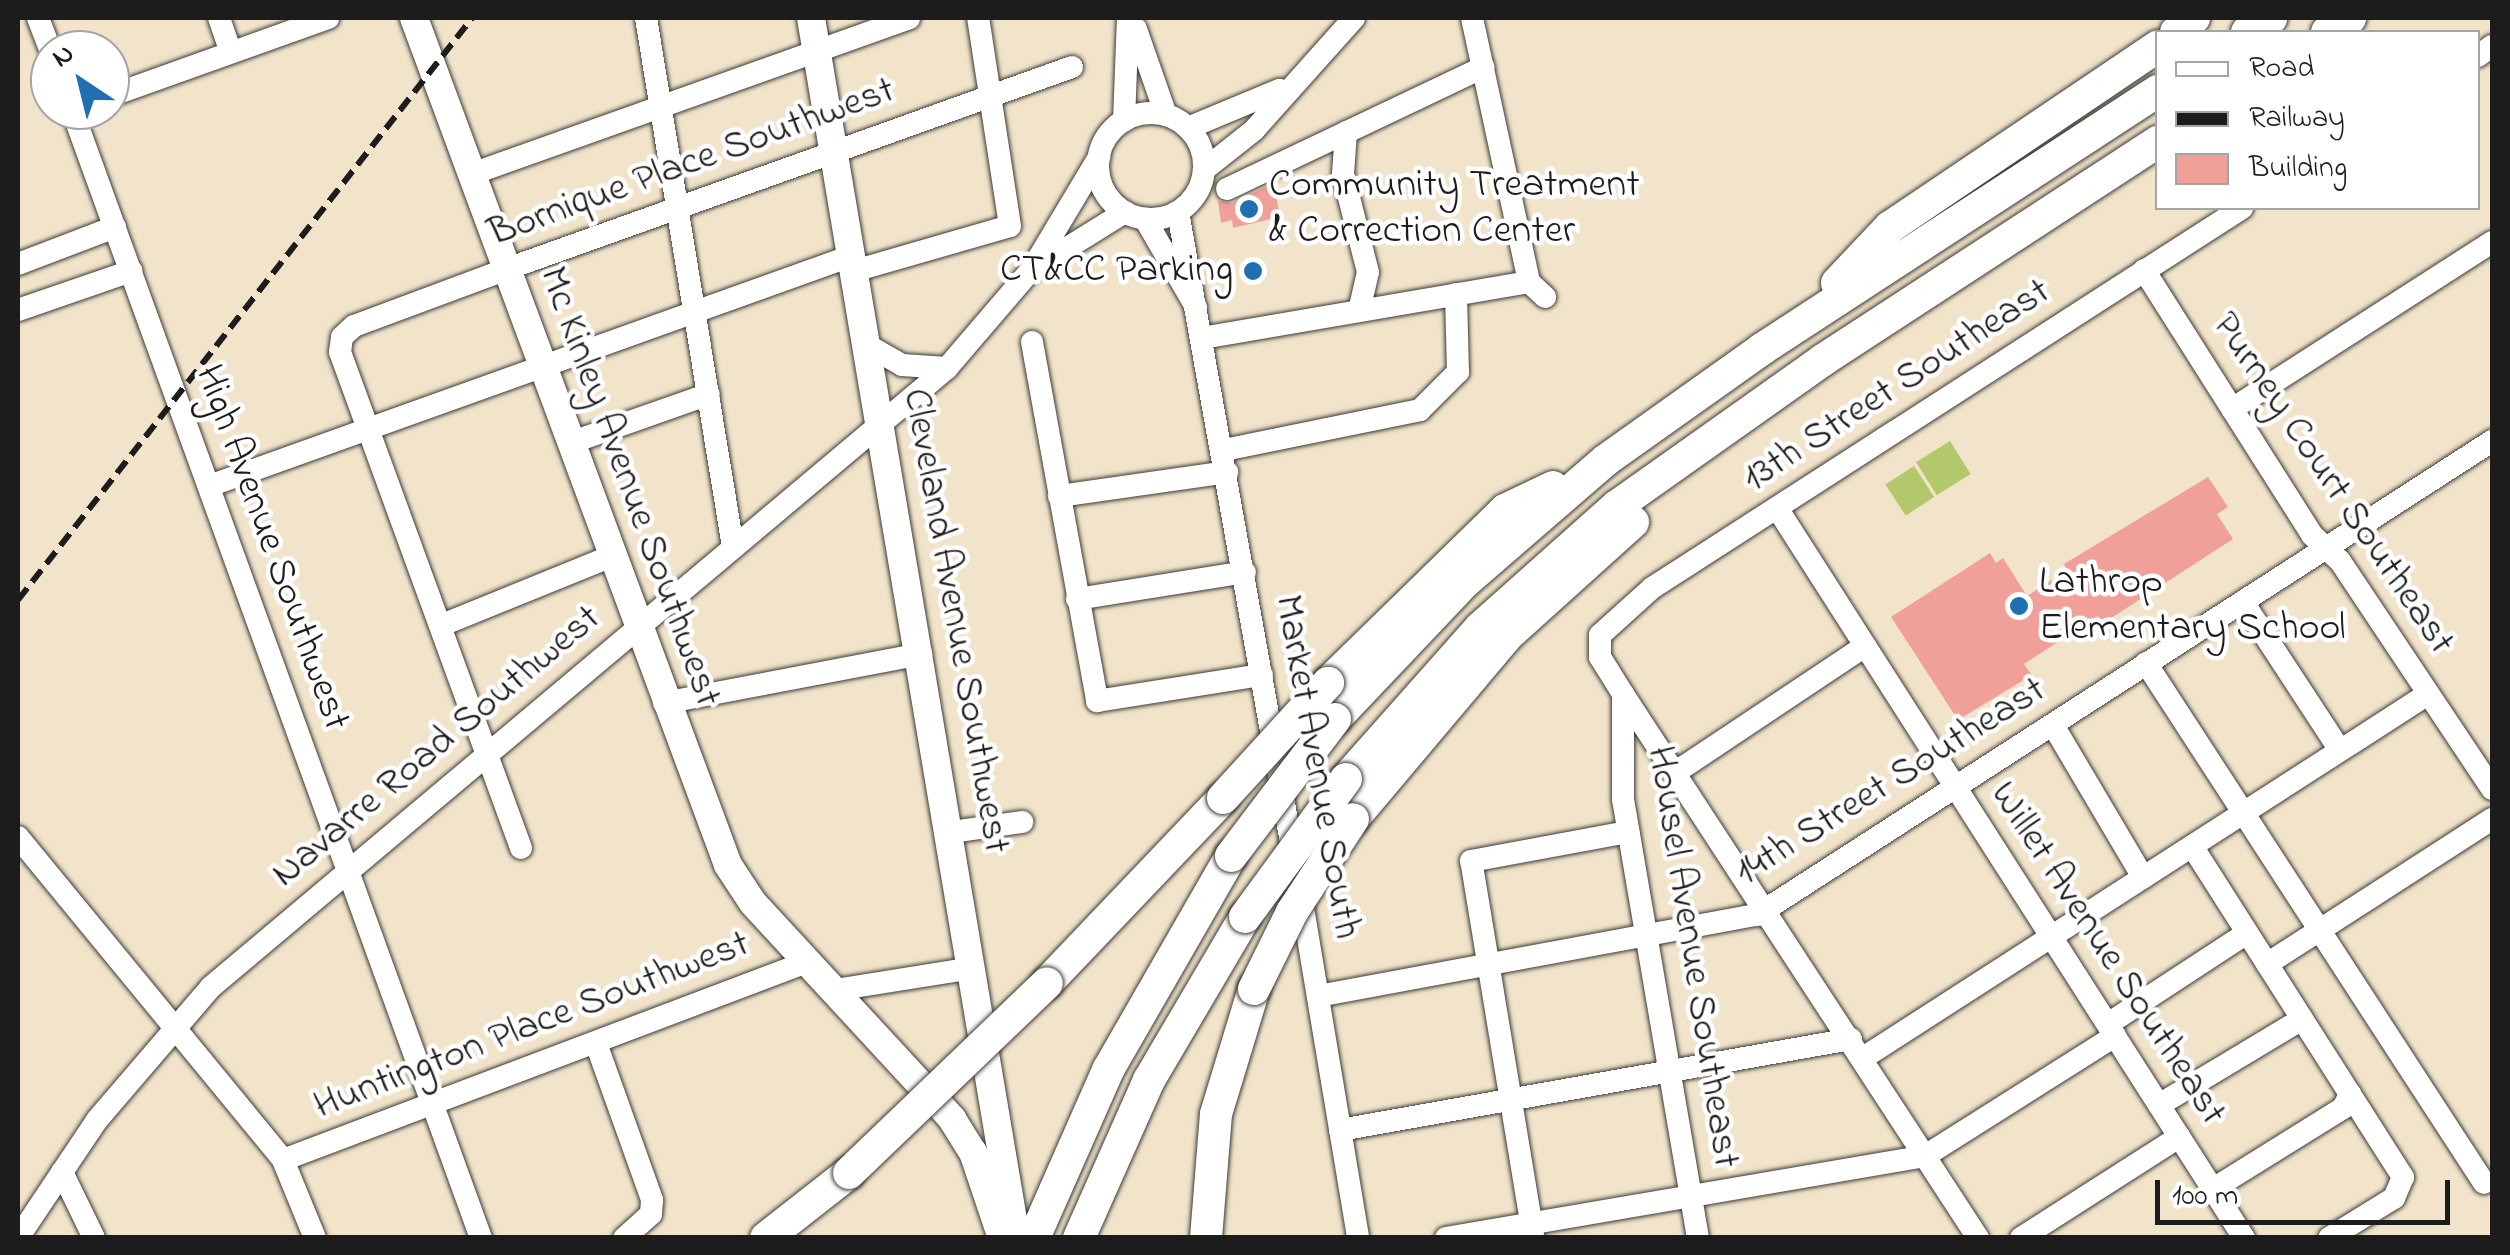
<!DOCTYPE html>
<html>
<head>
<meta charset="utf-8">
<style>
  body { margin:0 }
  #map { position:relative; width:2510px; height:1255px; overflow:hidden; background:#f1e4ca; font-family:"Indie Flower",sans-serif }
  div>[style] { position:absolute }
  .green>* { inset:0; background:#b3c76b; transform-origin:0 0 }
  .building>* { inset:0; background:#f1a099 }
  .roads { filter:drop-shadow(0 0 2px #3c3a36) drop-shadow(0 0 2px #3c3a36) }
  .minor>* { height:22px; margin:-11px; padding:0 11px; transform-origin:11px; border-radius:11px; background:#fff }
  .minor>.ring { margin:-11px; padding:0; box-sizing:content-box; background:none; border:22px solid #fff; border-radius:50% }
  .major>* { height:28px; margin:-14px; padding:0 14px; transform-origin:14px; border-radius:14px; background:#fff }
  .highway>* { height:32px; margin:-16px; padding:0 16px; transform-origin:16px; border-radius:16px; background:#fff }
  .rail>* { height:6px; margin-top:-3px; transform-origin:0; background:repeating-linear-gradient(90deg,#1c1c1c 0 15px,transparent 0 23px) }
  .bridges { filter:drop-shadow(0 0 2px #3c3a36) drop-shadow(0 0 2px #3c3a36) }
  .highway-bridge>* { height:32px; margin:-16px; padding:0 16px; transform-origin:16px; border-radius:16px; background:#fff }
  .dots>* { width:28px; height:28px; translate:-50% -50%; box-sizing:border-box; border:5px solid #fff; border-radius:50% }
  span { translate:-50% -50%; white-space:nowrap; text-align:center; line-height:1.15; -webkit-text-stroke:9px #fff; paint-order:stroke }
  .street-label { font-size:40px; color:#1c1c1c }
  .poi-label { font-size:40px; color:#1c1c1c }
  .left { translate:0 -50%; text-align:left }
  .right { translate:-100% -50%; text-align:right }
  .frame { position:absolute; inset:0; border:20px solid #1c1c1c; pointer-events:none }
  .legend { position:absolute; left:2155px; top:30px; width:325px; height:180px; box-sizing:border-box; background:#fff; border:2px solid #a4a4a4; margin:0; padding:12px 18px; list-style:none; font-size:30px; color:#1c1c1c }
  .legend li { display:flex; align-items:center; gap:20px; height:50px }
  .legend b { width:50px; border:2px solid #a4a4a4 }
  .north { position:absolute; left:30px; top:30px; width:100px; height:100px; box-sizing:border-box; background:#fff; border:2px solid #a4a4a4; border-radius:50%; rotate:325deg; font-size:28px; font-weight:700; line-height:40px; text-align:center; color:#1c1c1c }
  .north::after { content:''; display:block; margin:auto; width:35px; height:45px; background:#1f6fb2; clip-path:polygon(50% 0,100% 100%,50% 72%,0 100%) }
  .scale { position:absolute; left:2155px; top:1180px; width:295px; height:45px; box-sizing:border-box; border:5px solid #1c1c1c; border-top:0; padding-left:12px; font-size:30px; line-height:35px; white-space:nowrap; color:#1c1c1c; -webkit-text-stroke:8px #fff; paint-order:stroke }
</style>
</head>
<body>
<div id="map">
  <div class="green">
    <div style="left:1950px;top:441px;width:39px;height:40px;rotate:58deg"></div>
    <div style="left:1914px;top:466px;width:37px;height:34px;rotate:57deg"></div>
  </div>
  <div class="building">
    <div style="clip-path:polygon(1274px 183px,1280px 217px,1233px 228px,1232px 220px,1221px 223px,1218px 201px,1232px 203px)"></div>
    <div style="clip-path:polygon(2208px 477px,2228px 507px,2217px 514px,2233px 539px,2102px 624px,2098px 616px,2024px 664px,2032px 675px,1958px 720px,1891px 617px,1990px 553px,1996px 563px,2003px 558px,2027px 596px,2067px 570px,2064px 564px)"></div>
  </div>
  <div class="roads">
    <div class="minor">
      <div style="left:38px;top:18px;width:34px;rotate:69deg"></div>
      <div style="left:219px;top:18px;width:36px;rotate:71deg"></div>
      <div style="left:646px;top:18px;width:536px;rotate:80.66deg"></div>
      <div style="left:1472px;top:18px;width:270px;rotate:77.8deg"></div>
      <div style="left:1529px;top:282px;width:22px;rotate:43deg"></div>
      <div style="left:1136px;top:29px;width:91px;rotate:70.8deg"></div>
      <div style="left:2478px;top:56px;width:17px;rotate:-36deg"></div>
      <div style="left:110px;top:96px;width:232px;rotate:-19.7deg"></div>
      <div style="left:72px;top:110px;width:1200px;rotate:70.07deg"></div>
      <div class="ring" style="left:1098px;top:113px;width:84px;height:84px"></div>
      <div style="left:1124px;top:121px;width:103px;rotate:-87.8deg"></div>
      <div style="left:1188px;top:128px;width:99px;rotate:-22.7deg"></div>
      <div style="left:1346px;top:132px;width:42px;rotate:94.1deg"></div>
      <div style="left:1343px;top:174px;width:101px;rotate:75.7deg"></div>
      <div style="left:1368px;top:272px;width:39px;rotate:103deg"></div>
      <div style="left:1205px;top:169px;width:63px;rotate:-38.5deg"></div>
      <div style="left:1254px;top:130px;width:150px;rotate:-48.2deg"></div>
      <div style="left:472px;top:174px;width:464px;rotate:-19.6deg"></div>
      <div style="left:1227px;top:189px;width:284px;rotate:-25.4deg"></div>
      <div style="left:1178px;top:212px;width:657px;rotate:79.84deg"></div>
      <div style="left:1145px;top:219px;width:102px;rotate:59.9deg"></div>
      <div style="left:18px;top:264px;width:104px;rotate:-20.9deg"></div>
      <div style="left:1035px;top:268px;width:106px;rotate:-31.9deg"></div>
      <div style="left:2144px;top:270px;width:314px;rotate:57.6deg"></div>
      <div style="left:2312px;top:535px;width:38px;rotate:43deg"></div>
      <div style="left:2340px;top:561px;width:274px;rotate:56.3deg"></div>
      <div style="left:854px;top:271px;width:162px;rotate:-16.1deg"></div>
      <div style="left:1010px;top:226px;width:210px;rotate:-98.7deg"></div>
      <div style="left:18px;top:310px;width:120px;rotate:-19deg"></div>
      <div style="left:1202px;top:338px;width:332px;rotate:-9.7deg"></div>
      <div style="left:1032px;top:342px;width:365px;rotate:79.7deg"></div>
      <div style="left:1097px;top:701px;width:167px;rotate:-9deg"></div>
      <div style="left:867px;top:345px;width:40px;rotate:29.7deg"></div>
      <div style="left:902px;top:365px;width:45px;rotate:3.8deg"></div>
      <div style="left:2232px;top:409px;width:309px;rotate:-32.7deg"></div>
      <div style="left:570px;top:443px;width:147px;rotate:-19.4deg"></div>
      <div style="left:1224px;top:450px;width:200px;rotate:-11.5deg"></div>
      <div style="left:1420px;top:410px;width:54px;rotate:-45deg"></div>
      <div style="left:1458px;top:372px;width:78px;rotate:-91.5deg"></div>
      <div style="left:209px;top:486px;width:682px;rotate:-19.71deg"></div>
      <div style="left:1059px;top:496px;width:170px;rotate:-8.1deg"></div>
      <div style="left:1777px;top:508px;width:867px;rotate:57.39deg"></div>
      <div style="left:1077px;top:599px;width:170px;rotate:-9.1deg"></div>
      <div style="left:2243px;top:602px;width:177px;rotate:56.8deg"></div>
      <div style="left:442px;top:625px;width:183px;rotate:-22.1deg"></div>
      <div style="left:2146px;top:663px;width:620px;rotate:56.98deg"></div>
      <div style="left:1623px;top:694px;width:650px;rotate:56.87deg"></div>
      <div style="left:664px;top:703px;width:262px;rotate:-10.8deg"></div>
      <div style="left:2053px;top:725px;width:177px;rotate:59.4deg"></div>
      <div style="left:1676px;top:772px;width:227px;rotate:-33.7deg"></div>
      <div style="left:951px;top:832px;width:72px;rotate:-8deg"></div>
      <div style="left:18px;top:837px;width:418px;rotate:50.6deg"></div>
      <div style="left:283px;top:1160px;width:84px;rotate:67.7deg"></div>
      <div style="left:2192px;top:846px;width:393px;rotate:57.5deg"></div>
      <div style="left:2403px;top:1177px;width:23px;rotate:113deg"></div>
      <div style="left:2394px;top:1198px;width:76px;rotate:148.4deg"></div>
      <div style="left:521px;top:848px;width:528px;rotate:-110.05deg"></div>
      <div style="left:340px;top:352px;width:15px;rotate:-82deg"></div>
      <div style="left:342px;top:337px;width:16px;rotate:-43deg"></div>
      <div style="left:354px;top:326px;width:163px;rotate:-20.4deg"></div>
      <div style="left:507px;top:269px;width:600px;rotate:-19.67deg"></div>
      <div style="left:1301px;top:896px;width:347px;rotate:80.5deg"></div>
      <div style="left:2267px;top:964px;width:268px;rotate:-32.8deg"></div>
      <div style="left:835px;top:990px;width:139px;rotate:-9.1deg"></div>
      <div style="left:1318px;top:996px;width:446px;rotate:-10.5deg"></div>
      <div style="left:1757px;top:915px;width:875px;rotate:-32.82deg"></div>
      <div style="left:2108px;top:1024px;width:166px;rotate:-33.2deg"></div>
      <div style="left:597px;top:1046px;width:164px;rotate:70.3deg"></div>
      <div style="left:652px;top:1200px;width:14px;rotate:94deg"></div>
      <div style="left:651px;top:1214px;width:36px;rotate:138deg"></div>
      <div style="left:1863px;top:1058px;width:672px;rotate:-32.79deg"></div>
      <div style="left:2159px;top:1105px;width:167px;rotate:-31deg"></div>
      <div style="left:1340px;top:1130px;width:519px;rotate:-10.1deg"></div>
      <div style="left:283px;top:1160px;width:560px;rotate:-20.7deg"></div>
      <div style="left:62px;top:1172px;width:73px;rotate:64.1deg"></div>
      <div style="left:2213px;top:1189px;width:153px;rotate:-31.9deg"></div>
      <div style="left:2343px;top:1108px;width:16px;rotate:-63deg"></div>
      <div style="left:1533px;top:1234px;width:378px;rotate:-99.4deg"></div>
      <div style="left:1471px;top:861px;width:160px;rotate:-10.5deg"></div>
      <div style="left:18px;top:1238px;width:142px;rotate:-56.2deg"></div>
      <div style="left:97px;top:1120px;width:175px;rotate:-49.4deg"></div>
      <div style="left:211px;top:987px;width:962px;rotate:-40.06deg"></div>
      <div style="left:947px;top:368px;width:130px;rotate:-49.4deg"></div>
      <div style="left:1032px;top:269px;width:131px;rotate:-59.1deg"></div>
      <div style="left:1446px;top:1238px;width:486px;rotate:-9.7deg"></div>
      <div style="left:1925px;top:1156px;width:225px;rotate:-32.3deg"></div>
      <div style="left:1698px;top:1238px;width:445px;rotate:-99.7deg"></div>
      <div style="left:1623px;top:799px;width:105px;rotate:-90deg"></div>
      <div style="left:1623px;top:694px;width:44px;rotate:-121.9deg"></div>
      <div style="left:1600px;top:657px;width:22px;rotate:-90deg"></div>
      <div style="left:1600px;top:635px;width:70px;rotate:-42.1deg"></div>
      <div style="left:1652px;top:588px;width:702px;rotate:-32.78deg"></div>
      <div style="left:2021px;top:1238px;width:188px;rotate:-32.6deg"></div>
    </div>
    <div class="major">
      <div style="left:414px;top:18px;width:903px;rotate:69.66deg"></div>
      <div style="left:728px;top:865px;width:45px;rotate:56.7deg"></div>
      <div style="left:753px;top:903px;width:294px;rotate:47.3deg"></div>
      <div style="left:952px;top:1119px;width:39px;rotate:58deg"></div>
      <div style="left:973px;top:1152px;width:91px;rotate:71.4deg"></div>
      <div style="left:811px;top:18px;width:1237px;rotate:80.46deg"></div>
    </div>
    <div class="highway">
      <div style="left:2176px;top:32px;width:23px;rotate:-38deg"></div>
      <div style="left:2247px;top:32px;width:28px;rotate:-30deg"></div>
      <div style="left:2327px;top:32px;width:27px;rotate:-31deg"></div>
      <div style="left:1837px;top:283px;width:77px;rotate:-46.6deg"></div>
      <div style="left:1890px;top:227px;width:323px;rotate:-34deg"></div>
      <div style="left:1328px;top:683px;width:248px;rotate:-44.3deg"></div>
      <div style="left:1505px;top:510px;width:53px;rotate:-25.6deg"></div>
      <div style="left:1335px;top:719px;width:187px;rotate:-46.5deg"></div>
      <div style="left:1464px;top:583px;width:188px;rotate:-40.9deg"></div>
      <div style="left:1606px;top:460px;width:191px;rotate:-35.4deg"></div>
      <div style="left:1762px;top:349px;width:473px;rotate:-33.1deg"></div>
      <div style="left:1346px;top:779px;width:202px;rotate:-48.4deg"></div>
      <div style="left:1480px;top:628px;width:183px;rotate:-41.7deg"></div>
      <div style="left:1617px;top:506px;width:252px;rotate:-35.3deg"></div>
      <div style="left:1823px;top:360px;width:400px;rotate:-33.1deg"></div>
      <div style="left:1353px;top:819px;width:239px;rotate:-49.9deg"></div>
      <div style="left:1507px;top:636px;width:170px;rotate:-42.1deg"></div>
      <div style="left:1047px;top:983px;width:255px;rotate:-46.4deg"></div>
      <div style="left:766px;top:1238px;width:105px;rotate:-38.1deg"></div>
      <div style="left:1034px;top:1238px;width:184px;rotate:-66.2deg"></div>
      <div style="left:1108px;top:1070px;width:247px;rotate:-60.1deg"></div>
      <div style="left:1079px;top:1238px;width:173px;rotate:-66.1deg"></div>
      <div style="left:1149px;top:1080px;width:189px;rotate:-59.5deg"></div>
      <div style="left:1206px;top:1238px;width:124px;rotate:-85.4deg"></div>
      <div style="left:1216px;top:1114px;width:131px;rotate:-73.1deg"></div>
    </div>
  </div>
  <div class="rail">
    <div style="left:18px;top:600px;width:738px;rotate:-52.04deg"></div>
  </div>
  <div class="bridges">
    <div class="highway-bridge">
      <div style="left:1223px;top:798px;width:156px;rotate:-47.6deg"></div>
      <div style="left:1231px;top:856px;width:172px;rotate:-52.8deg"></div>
      <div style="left:1245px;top:917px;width:171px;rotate:-53.8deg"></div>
      <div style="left:1254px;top:989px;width:86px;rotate:-63.7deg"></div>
      <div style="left:1292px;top:912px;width:111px;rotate:-56.7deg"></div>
      <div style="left:849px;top:1173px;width:274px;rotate:-43.8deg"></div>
    </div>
  </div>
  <div class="dots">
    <div style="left:1249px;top:209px;background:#1f6fb2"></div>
    <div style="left:1253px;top:271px;background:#1f6fb2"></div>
    <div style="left:2019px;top:606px;background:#1f6fb2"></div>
  </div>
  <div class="street-label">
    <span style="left:692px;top:163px;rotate:-20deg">Bornique Place Southwest</span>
    <span style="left:1897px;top:386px;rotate:-33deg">13th Street Southeast</span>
    <span style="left:2332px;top:484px;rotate:56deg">Purney Court Southeast</span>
    <span style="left:629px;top:487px;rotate:70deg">Mc Kinley Avenue Southwest</span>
    <span style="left:271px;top:548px;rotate:70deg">High Avenue Southwest</span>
    <span style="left:955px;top:621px;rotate:80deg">Cleveland Avenue Southwest</span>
    <span style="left:437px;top:747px;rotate:-40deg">Navarre Road Southwest</span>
    <span style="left:1316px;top:767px;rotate:80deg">Market Avenue South</span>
    <span style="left:1891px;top:782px;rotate:-32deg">14th Street Southeast</span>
    <span style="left:2107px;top:954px;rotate:57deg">Willet Avenue Southeast</span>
    <span style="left:1692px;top:957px;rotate:81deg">Housel Avenue Southeast</span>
    <span style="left:532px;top:1026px;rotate:-21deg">Huntington Place Southwest</span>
  </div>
  <div class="poi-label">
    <span class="left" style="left:1269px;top:209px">Community Treatment<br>&amp; Correction Center</span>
    <span class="right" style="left:1233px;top:271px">CT&amp;CC Parking</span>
    <span class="left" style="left:2039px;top:606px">Lathrop<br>Elementary School</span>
  </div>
  <div class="frame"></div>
  <ul class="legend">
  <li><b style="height:12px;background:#fff"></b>Road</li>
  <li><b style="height:12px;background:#1c1c1c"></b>Railway</li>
  <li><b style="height:28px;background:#f1a099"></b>Building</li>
  </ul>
  <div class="north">N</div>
  <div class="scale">100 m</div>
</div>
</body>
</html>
